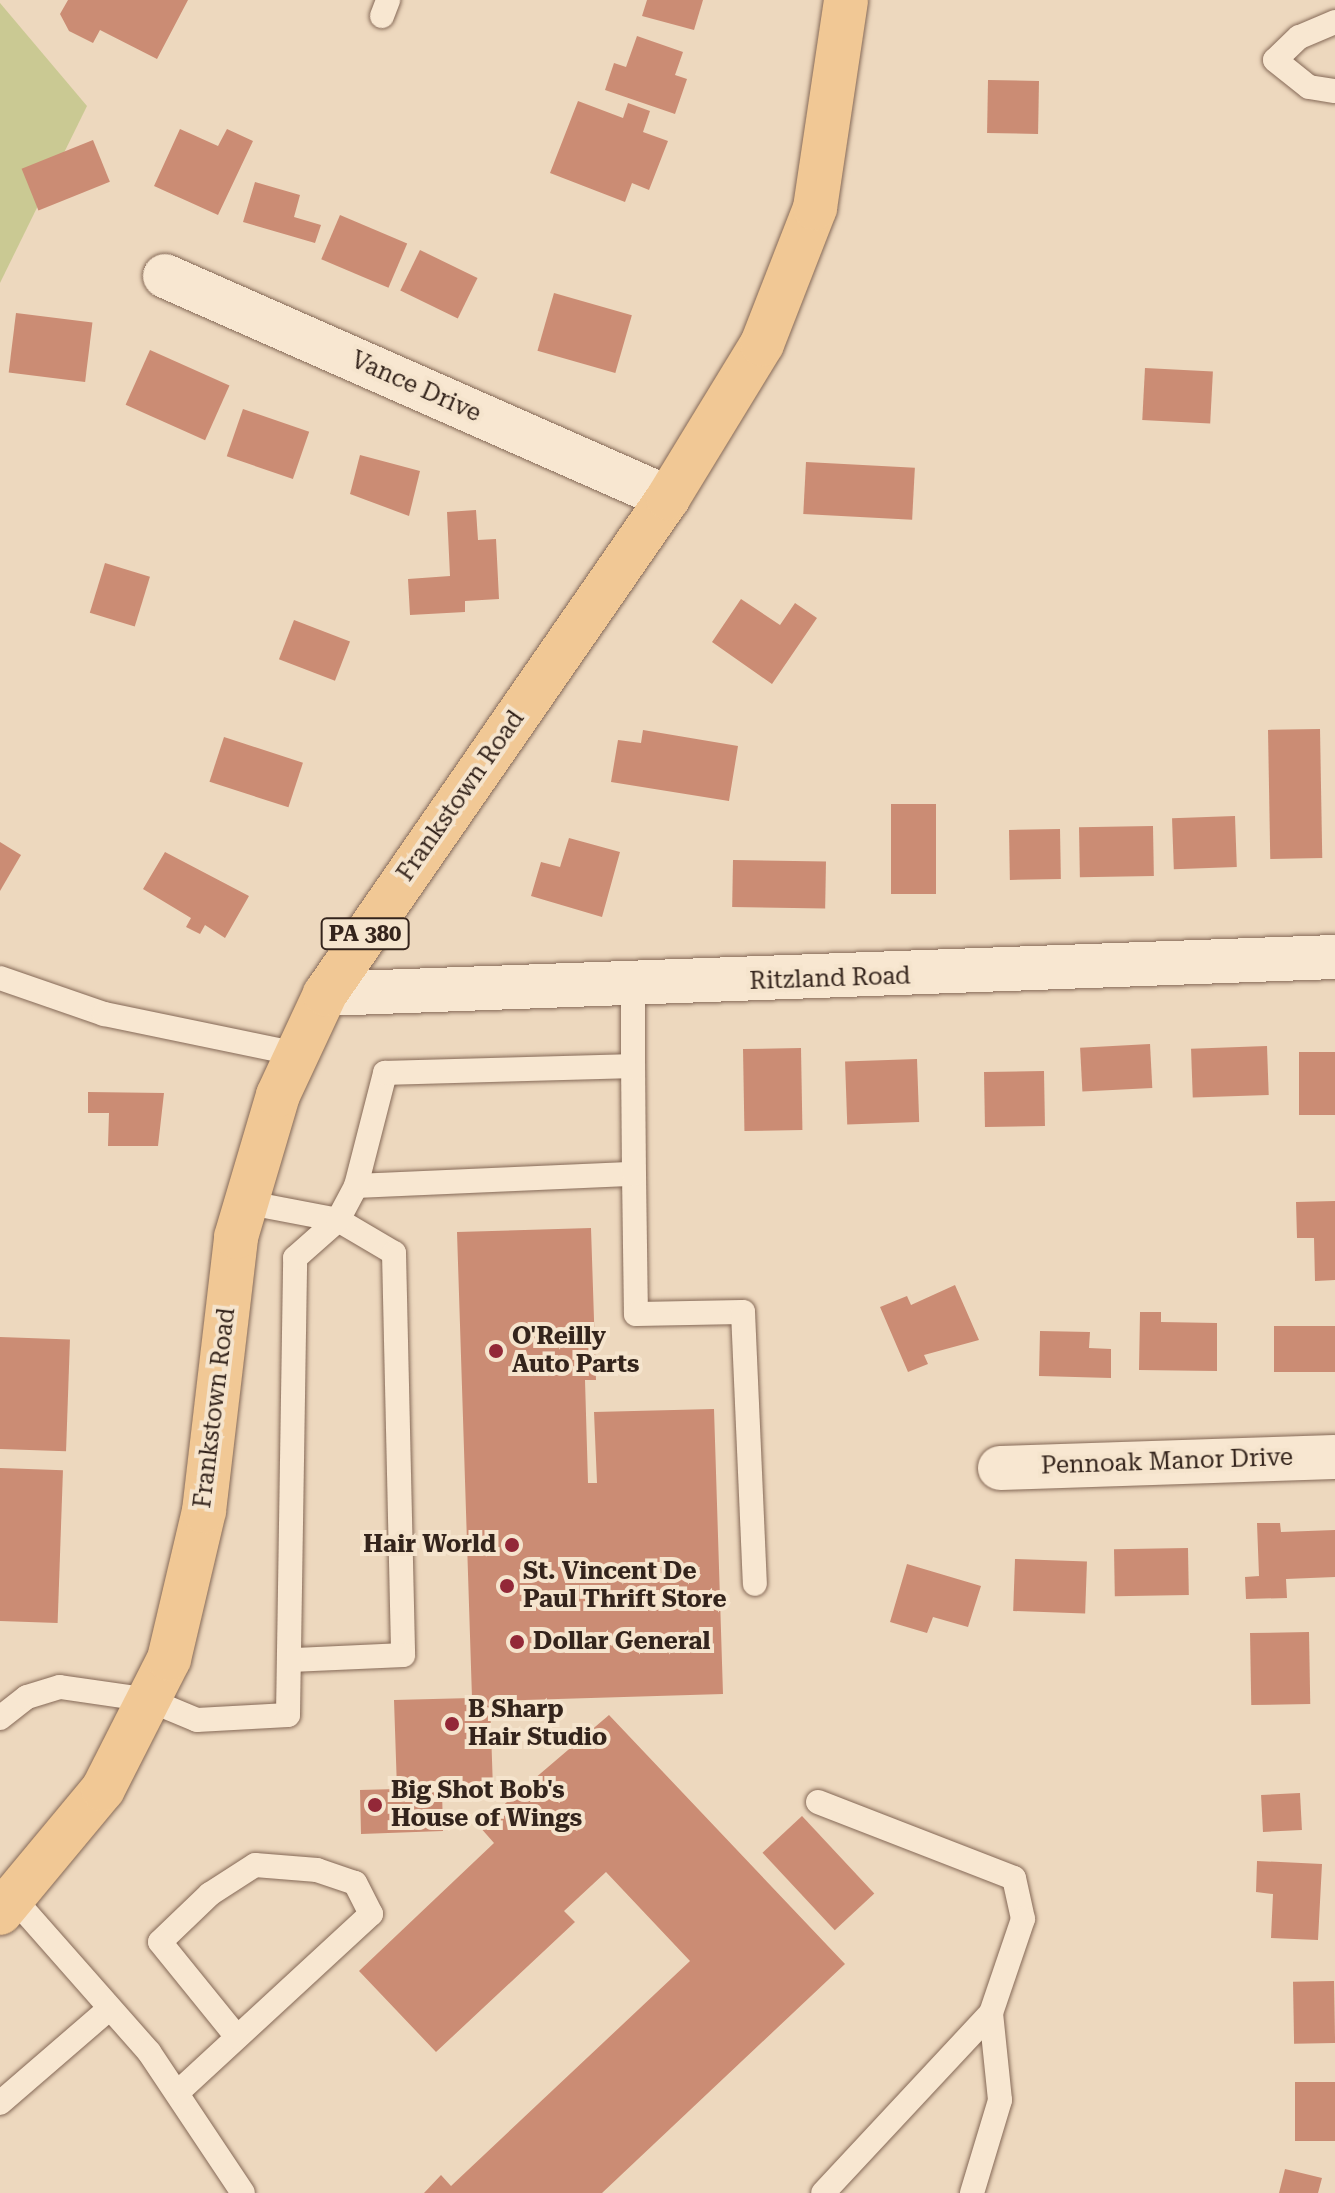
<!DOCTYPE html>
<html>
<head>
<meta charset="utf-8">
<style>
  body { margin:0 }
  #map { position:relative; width:1335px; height:2193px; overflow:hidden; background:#edd8be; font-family:"Roboto Serif",serif }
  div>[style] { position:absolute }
  .green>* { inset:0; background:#cac993 }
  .building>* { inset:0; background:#cb8c74; transform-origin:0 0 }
  .roads { filter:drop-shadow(0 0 2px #856957) drop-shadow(0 0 2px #856957) }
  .lane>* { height:24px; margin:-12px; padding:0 12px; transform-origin:12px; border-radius:12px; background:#f8e7d1 }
  .street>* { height:44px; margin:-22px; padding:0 22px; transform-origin:22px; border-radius:22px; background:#f8e7d1 }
  .primary>* { height:44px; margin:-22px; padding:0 22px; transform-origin:22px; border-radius:22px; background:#f1c895 }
  .dots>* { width:22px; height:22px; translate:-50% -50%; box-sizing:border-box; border:4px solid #f5e4cd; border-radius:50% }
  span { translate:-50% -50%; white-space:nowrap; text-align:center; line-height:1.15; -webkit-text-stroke:8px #f5e4cd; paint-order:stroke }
  .shield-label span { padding:2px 6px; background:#f5e4cd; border:2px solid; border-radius:6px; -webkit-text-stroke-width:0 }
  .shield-label { font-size:22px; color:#34241c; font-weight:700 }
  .street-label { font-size:24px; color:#34241c }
  .poi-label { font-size:24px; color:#34241c; font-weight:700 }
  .left { translate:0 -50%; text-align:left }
  .right { translate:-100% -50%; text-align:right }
</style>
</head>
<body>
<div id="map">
  <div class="green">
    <div style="clip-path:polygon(0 3px,87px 106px,0 283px)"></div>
  </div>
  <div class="building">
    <div style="clip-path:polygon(68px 0,188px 0,157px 59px,100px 30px,93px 43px,69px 31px,60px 14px)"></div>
    <div style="clip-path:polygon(647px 0,703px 0,694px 30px,642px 16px)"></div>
    <div style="clip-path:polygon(637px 36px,683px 52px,675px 75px,687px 79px,675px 114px,605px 90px,614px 63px,626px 67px)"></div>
    <div style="left:988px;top:80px;width:51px;height:53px;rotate:1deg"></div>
    <div style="clip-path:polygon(578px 101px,623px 118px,628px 103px,650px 111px,643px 132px,668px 141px,649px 190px,632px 183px,625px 202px,550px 173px)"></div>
    <div style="clip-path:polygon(180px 129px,218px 146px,227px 129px,253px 141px,218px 215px,154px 186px)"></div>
    <div style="left:93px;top:140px;width:45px;height:77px;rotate:68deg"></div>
    <div style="clip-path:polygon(255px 182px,300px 195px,294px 217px,321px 225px,315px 243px,243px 222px)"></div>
    <div style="left:340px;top:215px;width:73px;height:48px;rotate:23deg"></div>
    <div style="left:420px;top:250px;width:64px;height:45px;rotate:26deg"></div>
    <div style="left:554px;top:293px;width:81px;height:60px;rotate:16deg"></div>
    <div style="left:16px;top:313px;width:77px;height:60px;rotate:7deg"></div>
    <div style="left:150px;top:350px;width:87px;height:60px;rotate:24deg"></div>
    <div style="left:1145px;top:368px;width:68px;height:52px;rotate:3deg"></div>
    <div style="left:243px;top:409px;width:70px;height:50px;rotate:19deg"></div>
    <div style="clip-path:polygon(360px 455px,420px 471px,409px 516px,350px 494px)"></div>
    <div style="left:806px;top:462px;width:109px;height:52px;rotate:3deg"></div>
    <div style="clip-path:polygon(476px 510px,478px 540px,496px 539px,499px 599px,465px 601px,465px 612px,410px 615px,408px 579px,450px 576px,447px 512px)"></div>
    <div style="left:105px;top:563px;width:47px;height:52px;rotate:17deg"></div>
    <div style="clip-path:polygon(741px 599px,780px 625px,795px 603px,817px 618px,772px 684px,712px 642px)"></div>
    <div style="left:294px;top:620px;width:60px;height:42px;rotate:21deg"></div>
    <div style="left:1320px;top:729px;width:129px;height:52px;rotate:89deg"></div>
    <div style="clip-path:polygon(643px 730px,738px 746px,729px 801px,611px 782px,618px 740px,641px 743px)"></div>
    <div style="left:224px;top:737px;width:83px;height:47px;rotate:18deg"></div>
    <div style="left:891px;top:804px;width:45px;height:90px"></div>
    <div style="left:1235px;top:816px;width:51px;height:63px;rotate:88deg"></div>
    <div style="left:1153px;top:826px;width:50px;height:74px;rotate:89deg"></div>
    <div style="left:1060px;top:829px;width:50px;height:51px;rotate:89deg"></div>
    <div style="clip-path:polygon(569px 838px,620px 852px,602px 917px,531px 896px,541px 862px,560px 867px)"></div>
    <div style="clip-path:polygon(0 842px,21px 855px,0 891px)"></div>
    <div style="clip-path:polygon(165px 852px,249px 896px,225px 938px,205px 925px,200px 934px,186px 927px,191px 918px,143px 889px)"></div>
    <div style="left:733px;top:860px;width:93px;height:47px;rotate:1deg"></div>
    <div style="left:1150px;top:1044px;width:44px;height:70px;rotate:87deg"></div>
    <div style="left:1267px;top:1046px;width:49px;height:76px;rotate:88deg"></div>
    <div style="left:801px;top:1048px;width:82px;height:58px;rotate:89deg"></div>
    <div style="left:1335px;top:1052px;width:63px;height:36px;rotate:90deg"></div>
    <div style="left:917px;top:1059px;width:63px;height:72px;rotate:88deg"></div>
    <div style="left:1044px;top:1071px;width:55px;height:60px;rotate:89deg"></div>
    <div style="clip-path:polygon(88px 1092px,164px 1093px,158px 1146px,108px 1146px,109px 1113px,88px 1113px)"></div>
    <div style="clip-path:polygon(1335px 1201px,1335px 1280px,1315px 1281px,1314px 1238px,1297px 1238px,1296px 1202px)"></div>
    <div style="clip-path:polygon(591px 1228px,596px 1380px,585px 1380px,588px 1483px,597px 1483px,594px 1412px,714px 1409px,723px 1694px,490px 1701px,493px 1789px,442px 1790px,443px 1831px,361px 1834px,360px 1790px,397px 1789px,394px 1700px,472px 1698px,457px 1232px)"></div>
    <div style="clip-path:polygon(955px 1285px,979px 1340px,924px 1355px,928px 1364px,908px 1372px,880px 1307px,907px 1296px,911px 1305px)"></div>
    <div style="clip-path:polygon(1140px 1312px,1161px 1312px,1161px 1322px,1217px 1323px,1217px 1371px,1139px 1370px)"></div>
    <div style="left:1335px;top:1326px;width:46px;height:61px;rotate:90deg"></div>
    <div style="clip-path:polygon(1040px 1331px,1090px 1332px,1089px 1348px,1111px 1349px,1111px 1378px,1039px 1376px)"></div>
    <div style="left:0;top:1337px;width:70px;height:112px;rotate:2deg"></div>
    <div style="left:0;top:1468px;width:63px;height:153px;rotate:2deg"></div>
    <div style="clip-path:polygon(1257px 1523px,1280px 1523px,1281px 1532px,1335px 1530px,1335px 1577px,1286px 1579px,1287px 1598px,1246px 1599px,1245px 1577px,1259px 1576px)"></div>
    <div style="left:1188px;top:1548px;width:47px;height:74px;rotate:89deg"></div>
    <div style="left:1015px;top:1559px;width:72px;height:52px;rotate:2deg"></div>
    <div style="clip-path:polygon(907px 1564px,981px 1586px,968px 1627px,933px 1617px,927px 1633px,890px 1622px)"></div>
    <div style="left:1309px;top:1632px;width:72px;height:59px;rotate:89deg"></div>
    <div style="clip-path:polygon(609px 1715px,845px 1964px,602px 2193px,424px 2193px,441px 2175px,451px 2186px,690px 1961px,606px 1872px,564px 1911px,575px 1922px,436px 2052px,359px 1971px,494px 1843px,479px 1826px)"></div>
    <div style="left:1300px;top:1793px;width:37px;height:39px;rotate:87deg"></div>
    <div style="left:802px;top:1816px;width:106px;height:54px;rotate:47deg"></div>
    <div style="clip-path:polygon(1257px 1861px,1322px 1864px,1318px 1940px,1271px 1938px,1273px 1894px,1256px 1892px)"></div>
    <div style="left:1334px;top:1981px;width:62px;height:41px;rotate:89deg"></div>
    <div style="left:1295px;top:2082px;width:40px;height:59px"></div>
    <div style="clip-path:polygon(1285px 2169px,1322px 2178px,1318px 2193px,1279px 2193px)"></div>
  </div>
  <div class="roads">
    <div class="lane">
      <div style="left:382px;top:16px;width:17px;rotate:-69deg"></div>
      <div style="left:1335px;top:22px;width:39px;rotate:157deg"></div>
      <div style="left:1299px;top:37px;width:33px;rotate:136deg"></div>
      <div style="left:1275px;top:60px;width:43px;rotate:38.5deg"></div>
      <div style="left:1309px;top:87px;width:26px;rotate:9deg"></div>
      <div style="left:0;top:978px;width:110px;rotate:19.1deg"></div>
      <div style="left:104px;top:1014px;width:198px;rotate:11.7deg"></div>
      <div style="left:634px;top:1174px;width:140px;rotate:89.2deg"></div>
      <div style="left:636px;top:1314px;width:107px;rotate:-1.1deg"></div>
      <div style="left:743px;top:1312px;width:272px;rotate:87.5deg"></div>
      <div style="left:356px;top:1186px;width:278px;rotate:-2.5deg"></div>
      <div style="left:634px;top:1174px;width:108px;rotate:-90.5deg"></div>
      <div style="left:244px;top:1202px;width:96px;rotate:10.8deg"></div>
      <div style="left:338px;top:1220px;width:65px;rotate:30.5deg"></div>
      <div style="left:394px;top:1253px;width:402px;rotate:88.7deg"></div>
      <div style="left:403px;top:1655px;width:112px;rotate:177.4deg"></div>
      <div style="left:0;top:1718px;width:34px;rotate:-38deg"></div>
      <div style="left:27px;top:1697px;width:34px;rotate:-17deg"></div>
      <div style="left:60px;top:1687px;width:90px;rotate:8.3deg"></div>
      <div style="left:149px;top:1700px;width:52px;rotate:22.6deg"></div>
      <div style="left:197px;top:1720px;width:91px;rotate:-3.1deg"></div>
      <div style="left:288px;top:1715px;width:457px;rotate:-89.1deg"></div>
      <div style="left:295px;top:1258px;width:57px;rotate:-41.5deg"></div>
      <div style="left:338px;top:1220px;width:38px;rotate:-62deg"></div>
      <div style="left:356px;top:1186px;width:117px;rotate:-75.6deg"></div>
      <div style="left:385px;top:1073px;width:248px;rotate:-1.6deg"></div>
      <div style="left:633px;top:1066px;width:79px;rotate:-90deg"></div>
      <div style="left:818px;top:1802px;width:210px;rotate:21.2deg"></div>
      <div style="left:1014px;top:1878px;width:42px;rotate:77.6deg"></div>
      <div style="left:1023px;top:1919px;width:99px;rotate:108.8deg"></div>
      <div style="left:991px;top:2013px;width:246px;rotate:133deg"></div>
      <div style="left:15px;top:1900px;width:203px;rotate:48.6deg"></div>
      <div style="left:149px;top:2052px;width:169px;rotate:56.3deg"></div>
      <div style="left:177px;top:2093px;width:264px;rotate:-42.7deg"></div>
      <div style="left:371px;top:1914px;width:35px;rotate:-117deg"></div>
      <div style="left:355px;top:1883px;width:40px;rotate:-161.1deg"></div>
      <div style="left:317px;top:1870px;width:62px;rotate:-175.4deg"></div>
      <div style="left:255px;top:1865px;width:54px;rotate:147.2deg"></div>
      <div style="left:210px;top:1894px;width:69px;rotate:136.2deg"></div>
      <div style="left:160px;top:1942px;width:122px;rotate:51deg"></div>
      <div style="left:0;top:2103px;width:145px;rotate:-40.8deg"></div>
      <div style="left:972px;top:2193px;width:97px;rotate:-73.2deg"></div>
      <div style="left:1000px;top:2100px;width:87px;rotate:-95.9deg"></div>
    </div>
    <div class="street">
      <div style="left:165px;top:276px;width:550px;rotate:23.81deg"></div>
      <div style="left:325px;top:994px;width:1011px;rotate:-2.1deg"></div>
      <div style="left:1000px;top:1468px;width:335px;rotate:-1.9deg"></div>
    </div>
    <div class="primary">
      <div style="left:0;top:1913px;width:161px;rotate:-50.3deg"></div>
      <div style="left:103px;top:1789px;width:146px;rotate:-63.1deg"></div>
      <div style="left:169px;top:1659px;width:152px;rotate:-76.7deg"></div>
      <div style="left:204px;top:1511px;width:276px;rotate:-83.3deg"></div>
      <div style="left:236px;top:1237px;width:148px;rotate:-73.5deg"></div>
      <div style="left:278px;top:1095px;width:111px;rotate:-65deg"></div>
      <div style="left:325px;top:994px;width:603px;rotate:-55.33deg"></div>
      <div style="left:668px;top:498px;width:180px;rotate:-58.6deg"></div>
      <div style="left:762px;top:344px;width:146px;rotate:-68.7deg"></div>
      <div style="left:815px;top:208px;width:210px;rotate:-81.5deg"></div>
    </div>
  </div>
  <div class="dots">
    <div style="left:496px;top:1351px;background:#932838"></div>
    <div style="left:512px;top:1545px;background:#932838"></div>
    <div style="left:507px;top:1586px;background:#932838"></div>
    <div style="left:517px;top:1642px;background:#932838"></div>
    <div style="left:452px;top:1724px;background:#932838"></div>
    <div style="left:375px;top:1805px;background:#932838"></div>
  </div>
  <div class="shield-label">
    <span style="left:365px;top:934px">PA 380</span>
  </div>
  <div class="street-label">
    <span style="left:416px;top:387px;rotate:24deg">Vance Drive</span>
    <span style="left:461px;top:796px;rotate:-55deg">Frankstown Road</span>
    <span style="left:830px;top:979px;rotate:-2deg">Ritzland Road</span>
    <span style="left:215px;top:1408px;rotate:-83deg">Frankstown Road</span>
    <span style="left:1167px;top:1462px;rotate:-2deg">Pennoak Manor Drive</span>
  </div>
  <div class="poi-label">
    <span class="left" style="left:512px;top:1351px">O'Reilly<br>Auto Parts</span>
    <span class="right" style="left:496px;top:1545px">Hair World</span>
    <span class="left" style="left:523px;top:1586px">St. Vincent De<br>Paul Thrift Store</span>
    <span class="left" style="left:533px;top:1642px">Dollar General</span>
    <span class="left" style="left:468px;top:1724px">B Sharp<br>Hair Studio</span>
    <span class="left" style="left:391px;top:1805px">Big Shot Bob's<br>House of Wings</span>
  </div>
</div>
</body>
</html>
